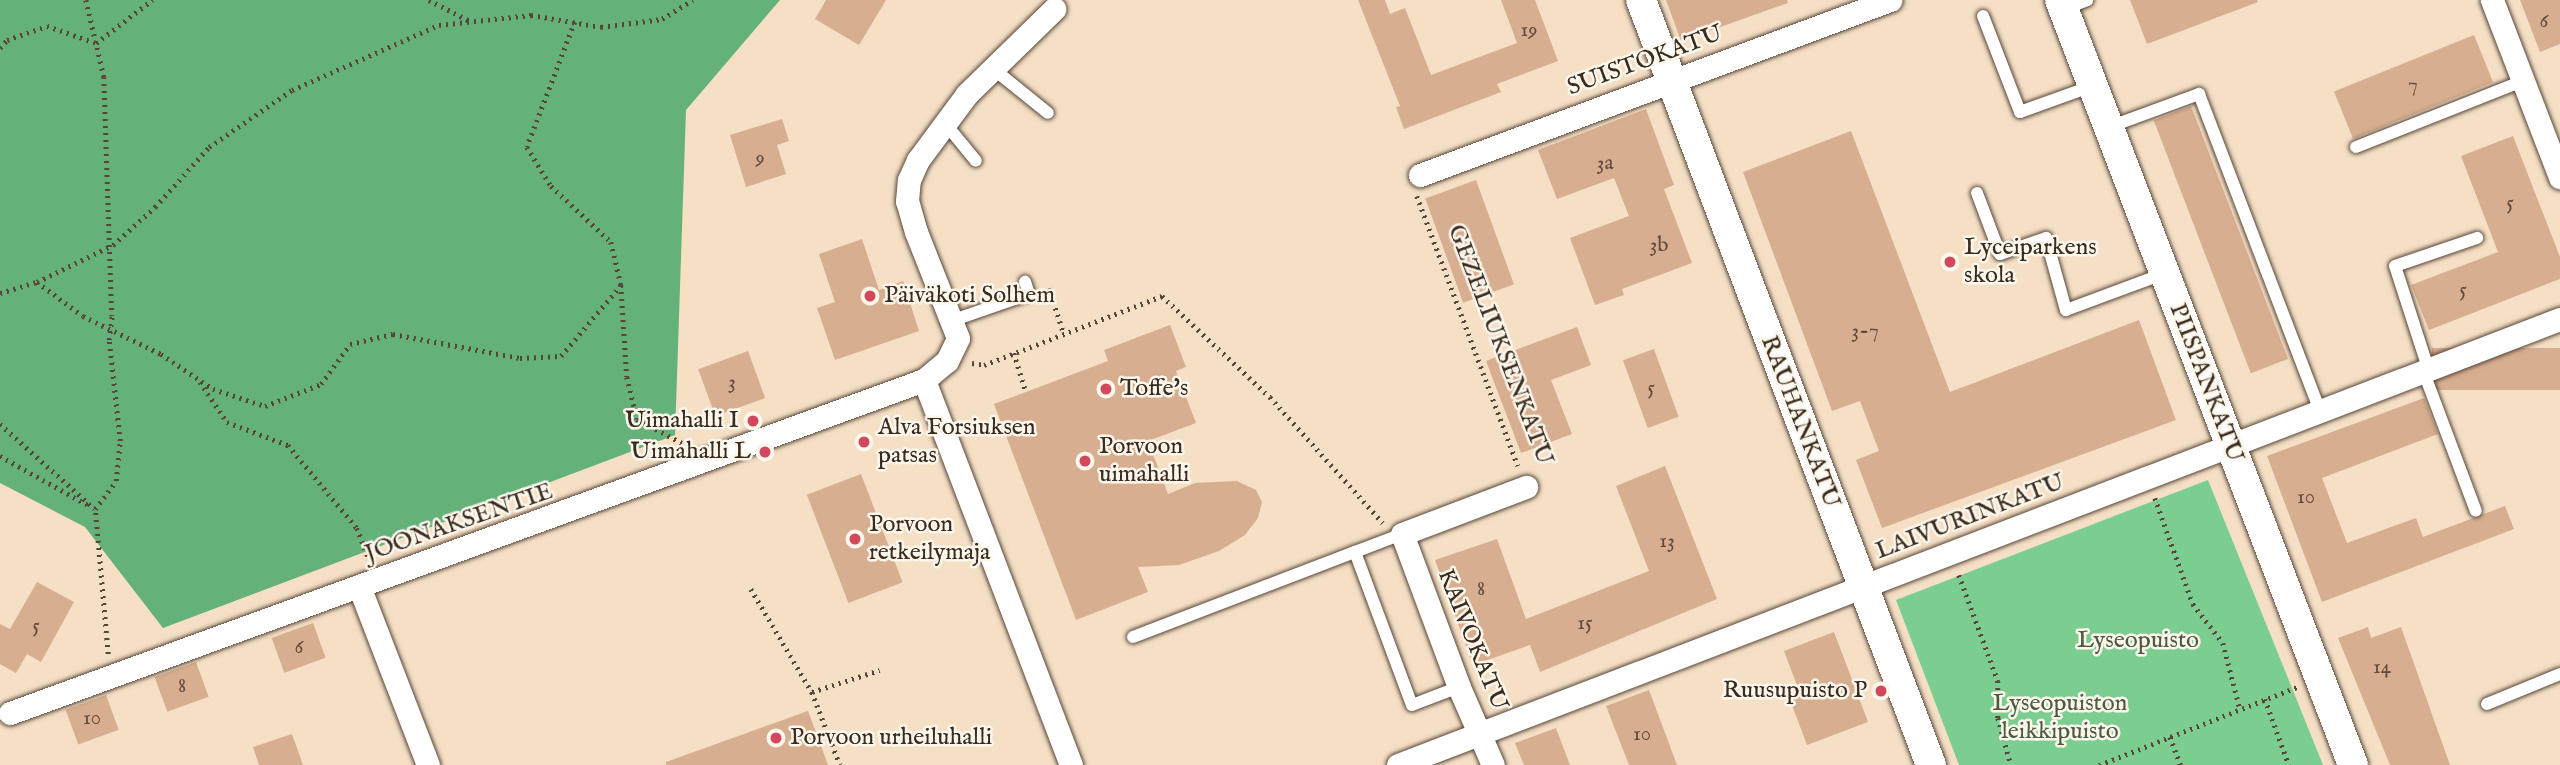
<!DOCTYPE html>
<html>
<head>
<meta charset="utf-8">
<style>
  body { margin:0 }
  #map { position:relative; width:2560px; height:765px; overflow:hidden; background:#f5dfc5; font-family:"IM FELL English",serif }
  div>[style] { position:absolute }
  .green>* { inset:0; background:#7cce90 }
  .forest>* { inset:0; background:#65b17a }
  .building>* { inset:0; background:#d8ae90; transform-origin:0 0 }
  .path>* { height:4.5px; margin-top:-2.25px; transform-origin:0; background:repeating-linear-gradient(90deg,#574537 0 2px,transparent 0 7px) }
  .roads { filter:drop-shadow(0 0 2px #574537) drop-shadow(0 0 2px #574537) }
  .service>* { height:12px; margin:-6px; padding:0 6px; transform-origin:6px; border-radius:6px; background:#fff }
  .minor>* { height:23px; margin:-11.5px; padding:0 11.5px; transform-origin:11.5px; border-radius:11.5px; background:#fff }
  .tertiary>* { height:30px; margin:-15px; padding:0 15px; transform-origin:15px; border-radius:15px; background:#fff }
  .path-bridge>* { height:4.5px; margin-top:-2.25px; transform-origin:0; background:repeating-linear-gradient(90deg,#574537 0 2px,transparent 0 7px) }
  .dots>* { width:19px; height:19px; translate:-50% -50%; box-sizing:border-box; border:4px solid #fbf7ec; border-radius:50% }
  span { translate:-50% -50%; white-space:nowrap; text-align:center; line-height:1.15; -webkit-text-stroke:5px #fbf7ec; paint-order:stroke }
  .number-label { font-size:21px; color:#624b3a }
  .number-label span { -webkit-text-stroke-width:0 }
  .street-label { font-size:24px; color:#3b2a1e }
  .poi-label { font-size:24px; color:#3b2a1e }
  .left { translate:0 -50%; text-align:left }
  .right { translate:-100% -50%; text-align:right }
  .park-label { font-size:24px; color:#4e5b40 }
</style>
</head>
<body>
<div id="map">
  <div class="green">
    <div style="clip-path:polygon(2208px 480px,2323px 765px,1959px 765px,1896px 600px)"></div>
  </div>
  <div class="forest">
    <div style="clip-path:polygon(0 0,780px 0,686px 110px,675px 435px,163px 628px,85px 527px,0 483px)"></div>
  </div>
  <div class="building">
    <div style="clip-path:polygon(826px 0,886px 0,859px 45px,815px 19px)"></div>
    <div style="clip-path:polygon(1358px 0,1385px 0,1390px 14px,1405px 8px,1431px 75px,1517px 43px,1501px 0,1535px 0,1558px 61px,1497px 84px,1501px 92px,1404px 129px,1396px 107px,1400px 106px)"></div>
    <div style="clip-path:polygon(1666px 0,1787px 0,1788px 3px,1681px 41px)"></div>
    <div style="clip-path:polygon(2130px 0,2257px 0,2258px 2px,2147px 44px)"></div>
    <div style="clip-path:polygon(2520px 0,2560px 0,2560px 44px,2540px 52px)"></div>
    <div style="left:2474px;top:35px;width:51px;height:151px;rotate:68deg"></div>
    <div style="left:2191px;top:106px;width:271px;height:40px;rotate:69deg"></div>
    <div style="clip-path:polygon(1646px 109px,1674px 185px,1664px 189px,1692px 263px,1622px 289px,1624px 295px,1595px 305px,1570px 238px,1629px 216px,1614px 178px,1557px 199px,1538px 150px)"></div>
    <div style="clip-path:polygon(782px 119px,789px 141px,777px 145px,786px 174px,746px 187px,730px 135px)"></div>
    <div style="clip-path:polygon(1851px 131px,1950px 392px,2139px 320px,2176px 420px,1882px 528px,1856px 460px,1879px 451px,1860px 401px,1832px 411px,1743px 172px)"></div>
    <div style="clip-path:polygon(2513px 136px,2560px 257px,2560px 279px,2429px 330px,2411px 285px,2498px 252px,2461px 156px)"></div>
    <div style="left:1476px;top:180px;width:111px;height:54px;rotate:70deg"></div>
    <div style="clip-path:polygon(862px 239px,879px 290px,903px 281px,919px 331px,835px 360px,817px 308px,835px 302px,819px 254px)"></div>
    <div style="clip-path:polygon(1170px 325px,1186px 367px,1176px 371px,1196px 423px,1148px 441px,1168px 494px,1195px 483px,1237px 481px,1256px 490px,1262px 502px,1258px 518px,1245px 535px,1219px 551px,1179px 565px,1138px 567px,1148px 592px,1076px 620px,994px 404px,1108px 361px,1104px 350px)"></div>
    <div style="clip-path:polygon(1577px 327px,1591px 365px,1551px 380px,1572px 434px,1521px 453px,1486px 361px)"></div>
    <div style="left:2560px;top:348px;width:42px;height:128px;rotate:90deg"></div>
    <div style="left:1654px;top:349px;width:72px;height:33px;rotate:70deg"></div>
    <div style="left:748px;top:351px;width:50px;height:53px;rotate:70deg"></div>
    <div style="clip-path:polygon(2424px 398px,2438px 434px,2322px 478px,2347px 543px,2416px 518px,2423px 537px,2505px 506px,2514px 529px,2322px 602px,2267px 456px)"></div>
    <div style="clip-path:polygon(1665px 466px,1717px 599px,1540px 672px,1530px 645px,1473px 665px,1435px 560px,1497px 539px,1526px 619px,1649px 571px,1616px 486px)"></div>
    <div style="left:861px;top:474px;width:116px;height:58px;rotate:69deg"></div>
    <div style="clip-path:polygon(37px 582px,74px 602px,41px 662px,27px 654px,16px 673px,0 664px,0 624px,10px 629px)"></div>
    <div style="left:313px;top:623px;width:37px;height:44px;rotate:70deg"></div>
    <div style="clip-path:polygon(2368px 627px,2371px 638px,2401px 627px,2450px 765px,2390px 765px,2338px 638px)"></div>
    <div style="clip-path:polygon(1834px 632px,1868px 722px,1807px 745px,1787px 692px,1798px 688px,1784px 651px)"></div>
    <div style="left:196px;top:662px;width:37px;height:44px;rotate:70deg"></div>
    <div style="clip-path:polygon(1649px 690px,1677px 765px,1629px 765px,1606px 706px)"></div>
    <div style="left:106px;top:695px;width:37px;height:43px;rotate:70deg"></div>
    <div style="clip-path:polygon(808px 711px,828px 765px,666px 765px,666px 762px)"></div>
    <div style="clip-path:polygon(1556px 728px,1570px 765px,1524px 765px,1515px 743px)"></div>
    <div style="clip-path:polygon(292px 734px,303px 765px,259px 765px,253px 747px)"></div>
  </div>
  <div class="path">
    <div style="left:86px;top:0;width:79px;rotate:76.8deg"></div>
    <div style="left:104px;top:77px;width:239px;rotate:88.1deg"></div>
    <div style="left:429px;top:0;width:46px;rotate:27.1deg"></div>
    <div style="left:575px;top:22px;width:134px;rotate:111deg"></div>
    <div style="left:527px;top:147px;width:46px;rotate:58.4deg"></div>
    <div style="left:551px;top:186px;width:82px;rotate:43deg"></div>
    <div style="left:611px;top:242px;width:44px;rotate:76.9deg"></div>
    <div style="left:621px;top:285px;width:92px;rotate:86.3deg"></div>
    <div style="left:627px;top:377px;width:43px;rotate:76.6deg"></div>
    <div style="left:637px;top:419px;width:51px;rotate:28.1deg"></div>
    <div style="left:0;top:48px;width:11px;rotate:-49deg"></div>
    <div style="left:7px;top:40px;width:42px;rotate:-19.3deg"></div>
    <div style="left:47px;top:26px;width:52px;rotate:19.1deg"></div>
    <div style="left:96px;top:43px;width:71px;rotate:-37.5deg"></div>
    <div style="left:1417px;top:196px;width:288px;rotate:69.5deg"></div>
    <div style="left:37px;top:282px;width:57px;rotate:36.5deg"></div>
    <div style="left:83px;top:316px;width:87px;rotate:26deg"></div>
    <div style="left:161px;top:354px;width:63px;rotate:33.9deg"></div>
    <div style="left:213px;top:389px;width:55px;rotate:18.1deg"></div>
    <div style="left:265px;top:406px;width:60px;rotate:-21.4deg"></div>
    <div style="left:321px;top:384px;width:49px;rotate:-54.1deg"></div>
    <div style="left:350px;top:344px;width:44px;rotate:-13.1deg"></div>
    <div style="left:393px;top:334px;width:129px;rotate:10.7deg"></div>
    <div style="left:520px;top:358px;width:41px;rotate:-2.8deg"></div>
    <div style="left:561px;top:356px;width:93px;rotate:-49.8deg"></div>
    <div style="left:1049px;top:288px;width:48px;rotate:71.9deg"></div>
    <div style="left:0;top:293px;width:39px;rotate:-17deg"></div>
    <div style="left:37px;top:282px;width:85px;rotate:-26deg"></div>
    <div style="left:113px;top:245px;width:57px;rotate:-42.1deg"></div>
    <div style="left:155px;top:207px;width:81px;rotate:-48deg"></div>
    <div style="left:209px;top:147px;width:101px;rotate:-34.5deg"></div>
    <div style="left:292px;top:90px;width:161px;rotate:-23.9deg"></div>
    <div style="left:439px;top:25px;width:93px;rotate:-6.2deg"></div>
    <div style="left:531px;top:15px;width:71px;rotate:9.7deg"></div>
    <div style="left:601px;top:27px;width:62px;rotate:-7.5deg"></div>
    <div style="left:662px;top:19px;width:36px;rotate:-32deg"></div>
    <div style="left:1014px;top:353px;width:41px;rotate:72.9deg"></div>
    <div style="left:972px;top:363px;width:12px;rotate:9deg"></div>
    <div style="left:984px;top:365px;width:191px;rotate:-21.2deg"></div>
    <div style="left:1162px;top:296px;width:148px;rotate:43.1deg"></div>
    <div style="left:1270px;top:397px;width:169px;rotate:48.1deg"></div>
    <div style="left:200px;top:382px;width:48px;rotate:56deg"></div>
    <div style="left:227px;top:422px;width:65px;rotate:20.7deg"></div>
    <div style="left:288px;top:445px;width:108px;rotate:50.3deg"></div>
    <div style="left:357px;top:528px;width:33px;rotate:69deg"></div>
    <div style="left:0;top:424px;width:127px;rotate:41.8deg"></div>
    <div style="left:0;top:456px;width:101px;rotate:29.1deg"></div>
    <div style="left:2155px;top:498px;width:113px;rotate:70.3deg"></div>
    <div style="left:2193px;top:604px;width:49px;rotate:52.4deg"></div>
    <div style="left:2223px;top:643px;width:68px;rotate:75.6deg"></div>
    <div style="left:1959px;top:575px;width:113px;rotate:69.8deg"></div>
    <div style="left:1998px;top:681px;width:37px;rotate:90deg"></div>
    <div style="left:1998px;top:718px;width:49px;rotate:74.5deg"></div>
    <div style="left:751px;top:589px;width:120px;rotate:59.4deg"></div>
    <div style="left:812px;top:692px;width:71px;rotate:-17.9deg"></div>
    <div style="left:108px;top:654px;width:146px;rotate:-95.1deg"></div>
    <div style="left:95px;top:509px;width:35px;rotate:-53deg"></div>
    <div style="left:116px;top:481px;width:40px;rotate:-84.3deg"></div>
    <div style="left:120px;top:441px;width:102px;rotate:-96.2deg"></div>
    <div style="left:812px;top:692px;width:78px;rotate:69deg"></div>
    <div style="left:2265px;top:699px;width:70px;rotate:70deg"></div>
    <div style="left:2170px;top:737px;width:30px;rotate:69deg"></div>
    <div style="left:2099px;top:765px;width:213px;rotate:-21.5deg"></div>
  </div>
  <div class="roads">
    <div class="service">
      <div style="left:2064px;top:9px;width:25px;rotate:-21deg"></div>
      <div style="left:1983px;top:16px;width:103px;rotate:68.9deg"></div>
      <div style="left:2020px;top:112px;width:77px;rotate:-19.9deg"></div>
      <div style="left:991px;top:67px;width:73px;rotate:38.9deg"></div>
      <div style="left:944px;top:122px;width:50px;rotate:50.6deg"></div>
      <div style="left:2109px;top:127px;width:96px;rotate:-20.1deg"></div>
      <div style="left:2199px;top:94px;width:342px;rotate:69.1deg"></div>
      <div style="left:2356px;top:147px;width:180px;rotate:-21.6deg"></div>
      <div style="left:1977px;top:193px;width:65px;rotate:69.3deg"></div>
      <div style="left:2000px;top:254px;width:49px;rotate:-19.2deg"></div>
      <div style="left:2046px;top:238px;width:75px;rotate:74.5deg"></div>
      <div style="left:2066px;top:310px;width:103px;rotate:-20.4deg"></div>
      <div style="left:951px;top:321px;width:83px;rotate:-19.1deg"></div>
      <div style="left:1029px;top:294px;width:13px;rotate:-108deg"></div>
      <div style="left:2429px;top:371px;width:110px;rotate:-107.9deg"></div>
      <div style="left:2395px;top:266px;width:87px;rotate:-18.9deg"></div>
      <div style="left:2424px;top:373px;width:147px;rotate:69.4deg"></div>
      <div style="left:1402px;top:534px;width:50px;rotate:159deg"></div>
      <div style="left:1355px;top:552px;width:163px;rotate:69.6deg"></div>
      <div style="left:1412px;top:705px;width:50px;rotate:-21deg"></div>
      <div style="left:1133px;top:637px;width:238px;rotate:-21deg"></div>
      <div style="left:2487px;top:704px;width:79px;rotate:-22.3deg"></div>
    </div>
    <div class="minor">
      <div style="left:2492px;top:0;width:190px;rotate:69deg"></div>
      <div style="left:1420px;top:175px;width:502px;rotate:-20.42deg"></div>
      <div style="left:924px;top:380px;width:412px;rotate:69.1deg"></div>
      <div style="left:359px;top:586px;width:192px;rotate:68.9deg"></div>
      <div style="left:10px;top:713px;width:973px;rotate:-20.02deg"></div>
      <div style="left:924px;top:380px;width:30px;rotate:-40deg"></div>
      <div style="left:947px;top:361px;width:25px;rotate:-64deg"></div>
      <div style="left:958px;top:338px;width:114px;rotate:-111.6deg"></div>
      <div style="left:916px;top:232px;width:32px;rotate:-106deg"></div>
      <div style="left:907px;top:201px;width:21px;rotate:-85deg"></div>
      <div style="left:909px;top:180px;width:22px;rotate:-66deg"></div>
      <div style="left:918px;top:160px;width:82px;rotate:-53.4deg"></div>
      <div style="left:967px;top:94px;width:122px;rotate:-44.3deg"></div>
      <div style="left:1398px;top:765px;width:1245px;rotate:-21deg"></div>
      <div style="left:1493px;top:765px;width:85px;rotate:-113.6deg"></div>
      <div style="left:1459px;top:687px;width:163px;rotate:-110.4deg"></div>
      <div style="left:1402px;top:534px;width:133px;rotate:-20.8deg"></div>
    </div>
    <div class="tertiary">
      <div style="left:1641px;top:0;width:818px;rotate:69.24deg"></div>
      <div style="left:2060px;top:0;width:819px;rotate:69.04deg"></div>
    </div>
  </div>
  <div class="path-bridge">
    <div style="left:109px;top:340px;width:24px;rotate:-83deg"></div>
  </div>
  <div class="dots">
    <div style="left:1950px;top:262px;background:#d1495b"></div>
    <div style="left:870px;top:296px;background:#d1495b"></div>
    <div style="left:1106px;top:389px;background:#d1495b"></div>
    <div style="left:753px;top:421px;background:#d1495b"></div>
    <div style="left:864px;top:442px;background:#d1495b"></div>
    <div style="left:765px;top:452px;background:#d1495b"></div>
    <div style="left:1085px;top:461px;background:#d1495b"></div>
    <div style="left:855px;top:539px;background:#d1495b"></div>
    <div style="left:1881px;top:691px;background:#d1495b"></div>
    <div style="left:776px;top:738px;background:#d1495b"></div>
  </div>
  <div class="number-label">
    <span style="left:2544px;top:22px">6</span>
    <span style="left:1529px;top:31px">19</span>
    <span style="left:2413px;top:86px">7</span>
    <span style="left:760px;top:159px">9</span>
    <span style="left:1605px;top:164px">3a</span>
    <span style="left:2510px;top:204px">5</span>
    <span style="left:1659px;top:246px">3b</span>
    <span style="left:2463px;top:291px">5</span>
    <span style="left:1865px;top:332px">3-7</span>
    <span style="left:732px;top:383px">3</span>
    <span style="left:1651px;top:389px">5</span>
    <span style="left:2306px;top:498px">10</span>
    <span style="left:1667px;top:542px">13</span>
    <span style="left:1481px;top:590px">8</span>
    <span style="left:1585px;top:624px">15</span>
    <span style="left:36px;top:627px">5</span>
    <span style="left:299px;top:648px">6</span>
    <span style="left:2382px;top:668px">14</span>
    <span style="left:182px;top:687px">8</span>
    <span style="left:92px;top:719px">10</span>
    <span style="left:1642px;top:735px">10</span>
  </div>
  <div class="street-label">
    <span style="left:1645px;top:61px;rotate:-20deg">SUISTOKATU</span>
    <span style="left:1500px;top:345px;rotate:69deg">GEZELIUKSENKATU</span>
    <span style="left:2206px;top:383px;rotate:69deg">PIISPANKATU</span>
    <span style="left:1800px;top:422px;rotate:69deg">RAUHANKATU</span>
    <span style="left:1970px;top:517px;rotate:-21deg">LAIVURINKATU</span>
    <span style="left:459px;top:523px;rotate:-19deg">JOONAKSENTIE</span>
    <span style="left:1472px;top:640px;rotate:68deg">KAIVOKATU</span>
  </div>
  <div class="poi-label">
    <span class="left" style="left:1964px;top:262px">Lyceiparkens<br>skola</span>
    <span class="left" style="left:884px;top:296px">Päiväkoti Solhem</span>
    <span class="left" style="left:1120px;top:389px">Toffe's</span>
    <span class="right" style="left:739px;top:421px">Uimahalli I</span>
    <span class="left" style="left:878px;top:442px">Alva Forsiuksen<br>patsas</span>
    <span class="left" style="left:1099px;top:461px">Porvoon<br>uimahalli</span>
    <span class="right" style="left:751px;top:452px">Uimahalli L</span>
    <span class="left" style="left:869px;top:539px">Porvoon<br>retkeilymaja</span>
    <span class="right" style="left:1867px;top:691px">Ruusupuisto P</span>
    <span class="left" style="left:790px;top:738px">Porvoon urheiluhalli</span>
  </div>
  <div class="park-label">
    <span style="left:2138px;top:641px">Lyseopuisto</span>
    <span style="left:2060px;top:718px">Lyseopuiston<br>leikkipuisto</span>
  </div>
</div>
</body>
</html>
